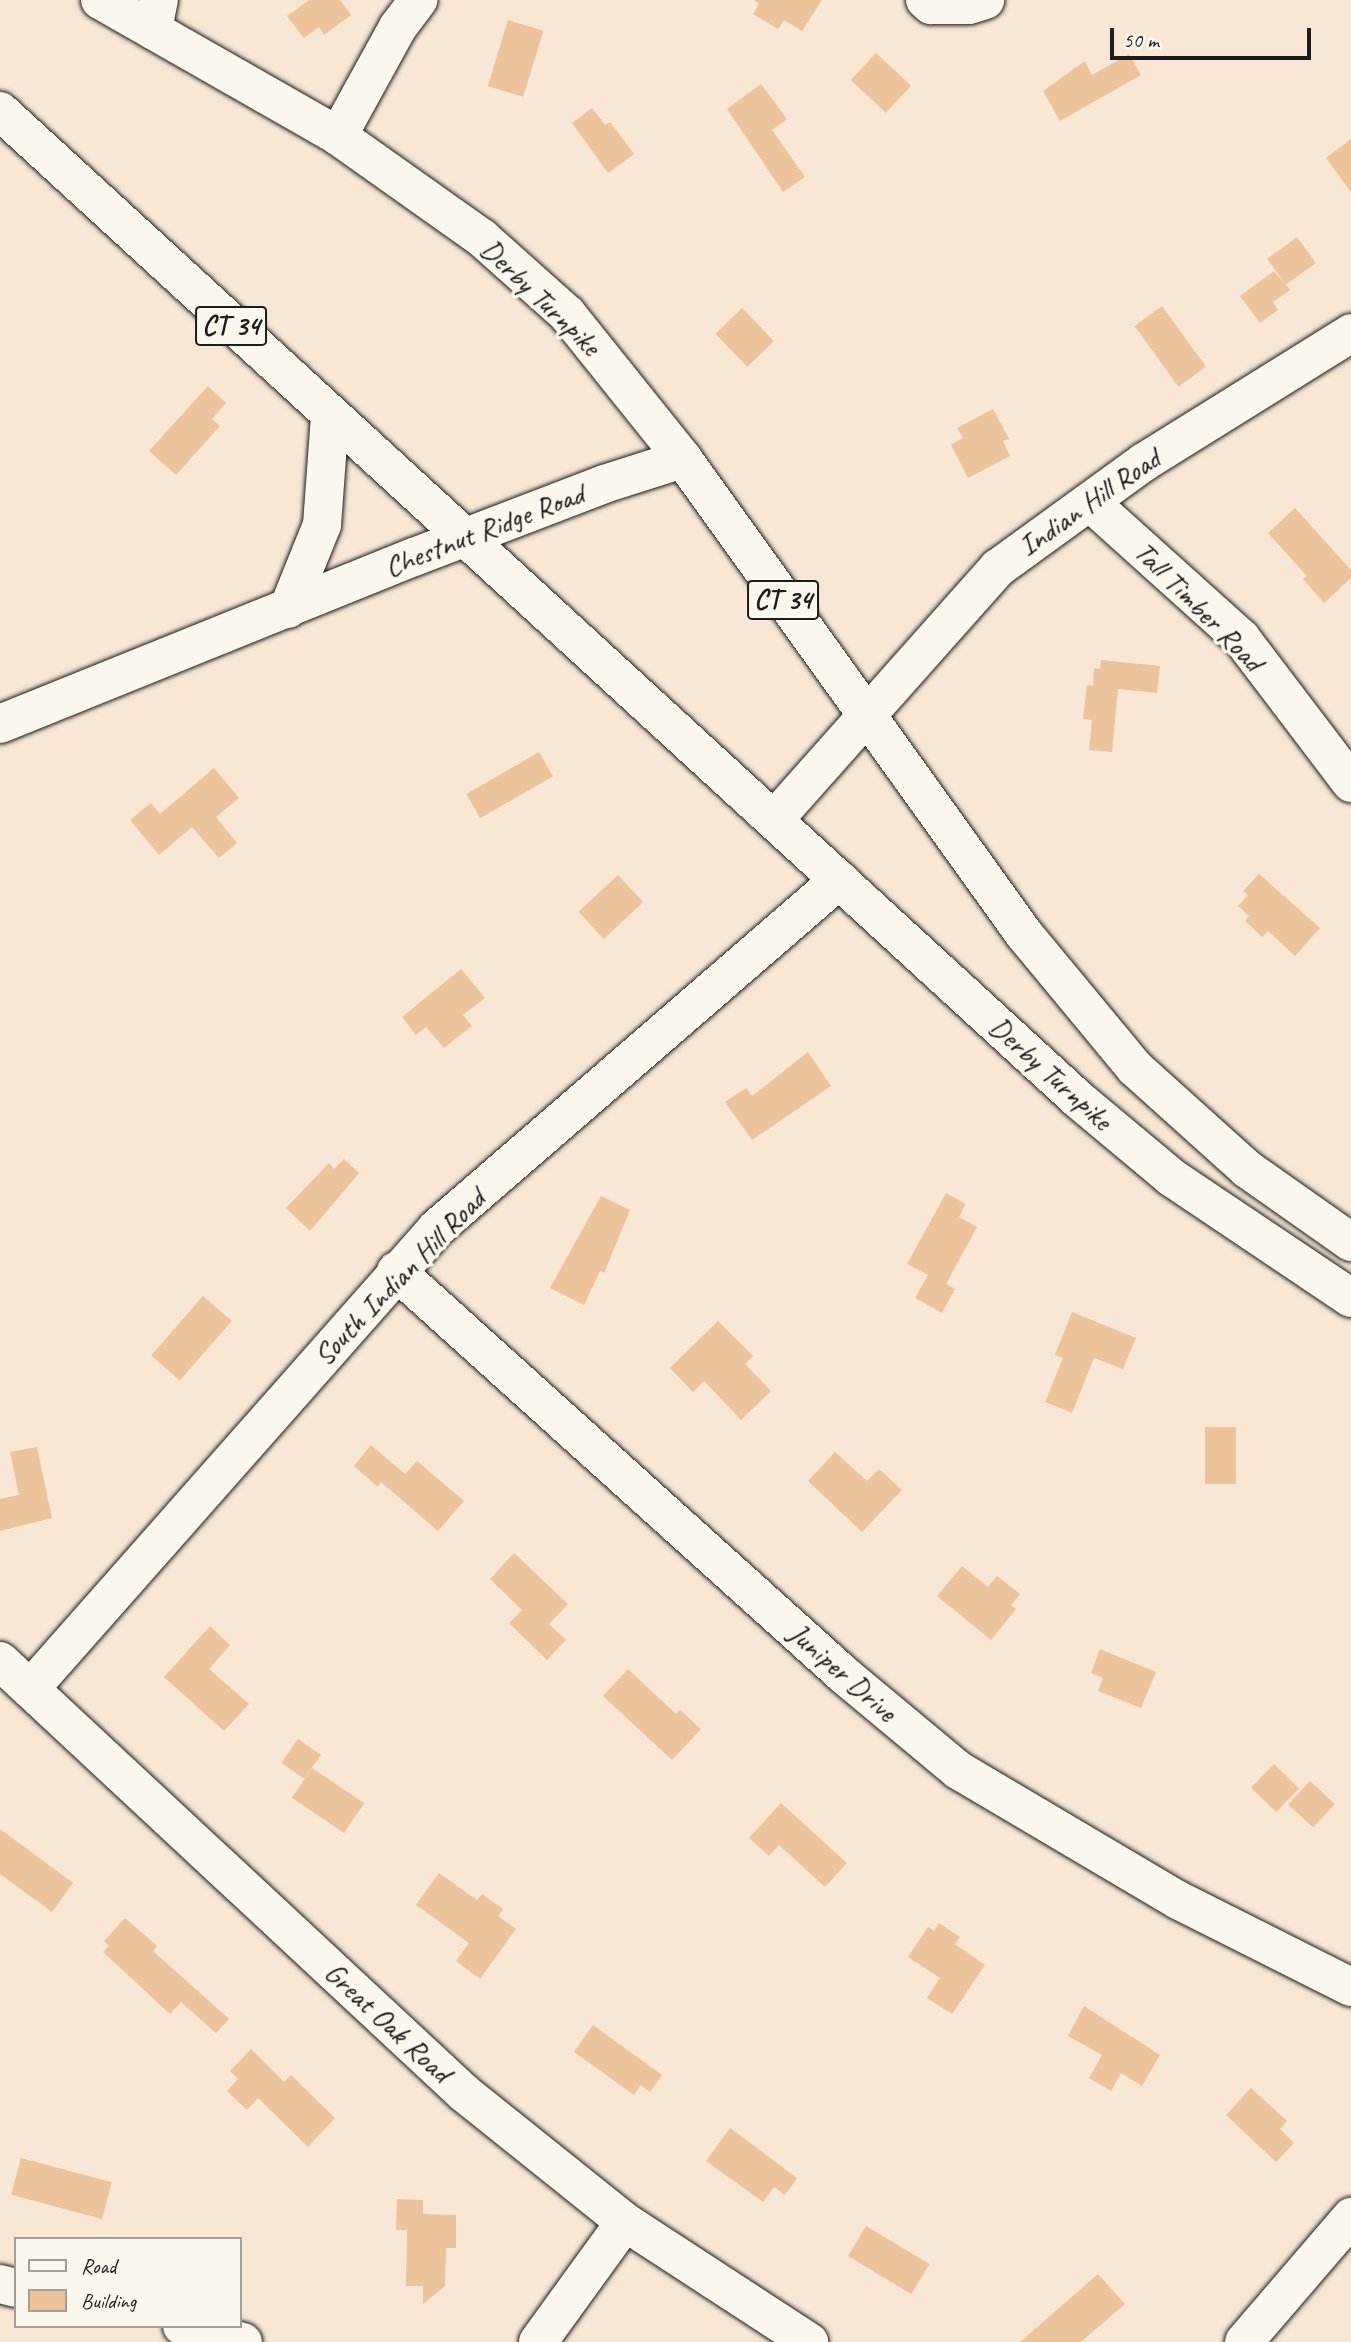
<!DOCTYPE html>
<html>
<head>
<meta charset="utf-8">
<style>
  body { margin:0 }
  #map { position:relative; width:1351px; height:2342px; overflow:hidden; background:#f7e7d4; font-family:Caveat,sans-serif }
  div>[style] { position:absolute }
  .building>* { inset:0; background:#edc39c; transform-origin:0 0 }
  .roads { filter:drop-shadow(0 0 2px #1c1c1c) drop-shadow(0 0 2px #1c1c1c) }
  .minor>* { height:38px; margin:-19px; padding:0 19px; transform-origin:19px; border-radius:19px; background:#fbf7ec }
  .highway>* { height:38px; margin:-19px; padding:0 19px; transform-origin:19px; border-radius:19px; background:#fbf7ec }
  span { translate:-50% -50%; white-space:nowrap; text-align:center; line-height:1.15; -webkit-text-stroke:7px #fbf7ec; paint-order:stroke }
  .shield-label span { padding:2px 5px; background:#fbf7ec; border:2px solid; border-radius:5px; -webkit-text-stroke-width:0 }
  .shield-label { font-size:28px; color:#1c1c1c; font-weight:700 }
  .street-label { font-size:30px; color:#1c1c1c }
  .legend { position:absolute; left:14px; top:2237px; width:228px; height:91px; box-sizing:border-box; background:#fbf7ec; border:2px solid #a29f99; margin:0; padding:9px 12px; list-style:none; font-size:21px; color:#1c1c1c }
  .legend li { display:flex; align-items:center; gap:14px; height:35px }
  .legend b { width:35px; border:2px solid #a29f99 }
  .scale { position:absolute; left:1110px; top:28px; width:201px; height:32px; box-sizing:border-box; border:4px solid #1c1c1c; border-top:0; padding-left:9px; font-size:21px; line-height:24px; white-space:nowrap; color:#1c1c1c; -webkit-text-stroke:5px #fbf7ec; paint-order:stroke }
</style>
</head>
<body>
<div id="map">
  <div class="building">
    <div style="clip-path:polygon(309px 0,340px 0,351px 15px,324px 35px,319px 27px,304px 38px,287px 16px)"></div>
    <div style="clip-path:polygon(754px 0,822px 0,802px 31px,784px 20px,778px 29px,753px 14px,759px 4px)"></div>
    <div style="left:508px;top:20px;width:37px;height:69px;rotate:17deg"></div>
    <div style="left:876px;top:53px;width:48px;height:37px;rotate:43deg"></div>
    <div style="clip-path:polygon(1129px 54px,1141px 75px,1060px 121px,1043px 91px,1085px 61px,1092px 75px)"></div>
    <div style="clip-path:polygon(761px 84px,787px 119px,772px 130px,805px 177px,783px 192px,727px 109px)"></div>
    <div style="clip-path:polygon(592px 108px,605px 125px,610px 122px,634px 154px,608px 173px,572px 123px)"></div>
    <div style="clip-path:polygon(1351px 139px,1351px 192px,1326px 158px)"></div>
    <div style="left:1297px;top:237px;width:32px;height:37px;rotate:54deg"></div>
    <div style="clip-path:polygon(1274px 271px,1290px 290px,1273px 302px,1278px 310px,1260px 323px,1240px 296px)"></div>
    <div style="left:1162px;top:306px;width:75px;height:34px;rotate:54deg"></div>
    <div style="left:742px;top:308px;width:46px;height:37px;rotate:46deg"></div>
    <div style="clip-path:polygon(208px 386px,226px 403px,212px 419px,220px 426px,176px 475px,149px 451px)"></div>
    <div style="clip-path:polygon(993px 409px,1009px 439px,1003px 441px,1010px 456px,968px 478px,951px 445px,963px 438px,957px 428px)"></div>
    <div style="clip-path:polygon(1295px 508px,1351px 570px,1351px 578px,1324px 603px,1303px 579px,1307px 576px,1268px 533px)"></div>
    <div style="clip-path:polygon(1101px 660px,1160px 666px,1157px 693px,1118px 689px,1112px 752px,1089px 750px,1092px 720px,1083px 719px,1087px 685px,1093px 686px,1094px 668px,1100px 669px)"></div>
    <div style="left:539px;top:752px;width:28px;height:84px;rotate:60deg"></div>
    <div style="clip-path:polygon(214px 768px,239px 798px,216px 817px,237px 843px,219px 858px,192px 827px,159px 855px,130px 820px,151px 803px,160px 814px)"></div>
    <div style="clip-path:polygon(1259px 874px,1320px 928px,1295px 956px,1268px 931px,1262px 937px,1245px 921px,1249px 916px,1238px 906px,1248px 895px,1243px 891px)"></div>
    <div style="left:618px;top:875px;width:37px;height:54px;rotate:47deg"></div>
    <div style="clip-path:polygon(461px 969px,485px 998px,463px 1015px,472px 1026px,444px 1048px,426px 1027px,416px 1035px,402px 1017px)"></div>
    <div style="clip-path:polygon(808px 1052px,831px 1086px,752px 1140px,725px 1102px,746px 1088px,752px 1096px)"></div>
    <div style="clip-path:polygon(344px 1159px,359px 1173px,310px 1231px,286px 1208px,329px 1163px,334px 1169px)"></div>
    <div style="clip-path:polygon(946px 1193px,966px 1204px,959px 1217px,977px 1227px,946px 1284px,955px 1289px,942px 1313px,915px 1298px,928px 1275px,907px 1264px)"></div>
    <div style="clip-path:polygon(601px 1196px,630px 1210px,604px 1273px,600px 1271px,584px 1305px,550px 1288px)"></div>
    <div style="left:203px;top:1296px;width:38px;height:79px;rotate:41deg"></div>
    <div style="clip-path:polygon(1072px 1312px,1136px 1338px,1123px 1369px,1094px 1358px,1072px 1413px,1045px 1402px,1063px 1358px,1055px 1355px)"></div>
    <div style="clip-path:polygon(718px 1321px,753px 1356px,745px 1364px,771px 1391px,741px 1420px,704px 1381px,693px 1392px,670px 1368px)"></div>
    <div style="left:1205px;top:1427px;width:31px;height:57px"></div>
    <div style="clip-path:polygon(371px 1445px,405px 1474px,417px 1461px,464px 1501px,438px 1531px,381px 1482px,378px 1487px,354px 1466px)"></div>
    <div style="clip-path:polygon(37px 1447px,52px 1518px,0 1531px,0 1499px,19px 1495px,10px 1452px)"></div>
    <div style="clip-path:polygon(835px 1452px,867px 1481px,879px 1469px,902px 1490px,862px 1532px,808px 1481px)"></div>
    <div style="clip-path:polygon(514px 1553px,568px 1604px,549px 1624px,566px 1640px,547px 1660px,509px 1623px,522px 1610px,490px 1579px)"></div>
    <div style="clip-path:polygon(962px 1566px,988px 1587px,997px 1576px,1020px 1594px,1011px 1605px,1016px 1609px,991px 1640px,937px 1596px)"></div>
    <div style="clip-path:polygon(210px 1626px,230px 1645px,209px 1669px,249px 1704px,224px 1731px,164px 1677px)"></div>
    <div style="clip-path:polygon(1100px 1649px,1156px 1672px,1141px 1708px,1098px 1691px,1103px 1678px,1091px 1673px)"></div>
    <div style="clip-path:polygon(628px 1669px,676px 1714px,680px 1710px,701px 1729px,672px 1760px,603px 1696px)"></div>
    <div style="left:298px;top:1739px;width:28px;height:29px;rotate:35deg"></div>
    <div style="left:1274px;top:1764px;width:35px;height:33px;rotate:44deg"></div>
    <div style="left:312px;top:1768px;width:63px;height:36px;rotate:34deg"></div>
    <div style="left:1310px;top:1781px;width:34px;height:32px;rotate:43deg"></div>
    <div style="clip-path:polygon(781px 1803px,847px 1863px,825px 1887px,779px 1845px,769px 1856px,749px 1838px)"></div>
    <div style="clip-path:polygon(0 1829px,73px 1883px,52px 1912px,0 1874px)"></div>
    <div style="clip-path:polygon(439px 1873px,477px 1900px,482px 1894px,503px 1909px,498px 1916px,516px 1929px,480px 1979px,456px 1961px,469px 1943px,416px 1905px)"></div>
    <div style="clip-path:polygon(125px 1918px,157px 1946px,153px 1951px,229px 2019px,216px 2033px,181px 2002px,170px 2014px,103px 1952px,109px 1946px,104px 1941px)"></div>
    <div style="clip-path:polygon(939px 1923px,960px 1937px,955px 1944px,985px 1965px,952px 2014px,927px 1998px,940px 1978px,908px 1957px,928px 1927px,934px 1931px)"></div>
    <div style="clip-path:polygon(1084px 2006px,1160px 2055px,1142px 2086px,1121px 2073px,1111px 2091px,1089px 2078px,1102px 2055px,1068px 2036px)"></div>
    <div style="clip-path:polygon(593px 2025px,662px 2075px,650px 2092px,641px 2085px,634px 2095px,574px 2052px)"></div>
    <div style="clip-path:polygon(251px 2049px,284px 2082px,291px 2075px,335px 2118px,308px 2147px,258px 2098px,247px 2110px,227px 2091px,238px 2079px,230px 2071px)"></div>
    <div style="clip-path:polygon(1251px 2088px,1287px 2121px,1280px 2129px,1294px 2143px,1276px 2162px,1226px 2115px)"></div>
    <div style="clip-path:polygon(730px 2128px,797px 2178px,785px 2195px,774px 2187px,763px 2202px,706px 2161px)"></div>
    <div style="left:21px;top:2158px;width:94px;height:38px;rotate:15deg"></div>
    <div style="clip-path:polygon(397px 2199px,423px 2200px,423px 2214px,456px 2215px,456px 2248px,446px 2248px,445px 2286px,423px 2304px,423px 2286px,406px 2286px,407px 2230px,396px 2230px)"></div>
    <div style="left:866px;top:2226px;width:74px;height:35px;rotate:31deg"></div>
    <div style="clip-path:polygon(1098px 2274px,1125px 2304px,1081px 2342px,1020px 2342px)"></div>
  </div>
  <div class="roads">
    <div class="minor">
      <div style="left:925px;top:0;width:8px;rotate:40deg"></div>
      <div style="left:931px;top:5px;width:38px"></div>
      <div style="left:969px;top:5px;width:17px;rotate:-17deg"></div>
      <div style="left:153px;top:30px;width:31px;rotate:-79deg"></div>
      <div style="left:338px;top:136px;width:124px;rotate:-61.2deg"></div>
      <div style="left:398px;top:27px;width:34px;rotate:-53deg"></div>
      <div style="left:1091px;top:503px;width:202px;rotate:42deg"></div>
      <div style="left:1241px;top:638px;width:182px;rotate:52.8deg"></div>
      <div style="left:288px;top:609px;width:91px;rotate:-68deg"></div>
      <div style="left:322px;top:525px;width:108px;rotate:-85.8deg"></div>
      <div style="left:0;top:724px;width:446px;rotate:-22deg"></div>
      <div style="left:414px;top:557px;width:204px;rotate:-21deg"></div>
      <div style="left:604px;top:484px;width:83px;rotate:-17.6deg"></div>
      <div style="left:774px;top:820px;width:337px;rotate:-48.4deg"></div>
      <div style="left:998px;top:568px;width:180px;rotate:-36deg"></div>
      <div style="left:1144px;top:462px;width:244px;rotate:-31.9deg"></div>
      <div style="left:396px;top:1271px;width:603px;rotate:42.04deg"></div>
      <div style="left:844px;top:1675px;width:148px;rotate:39.8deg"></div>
      <div style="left:958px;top:1770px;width:256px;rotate:30.6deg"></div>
      <div style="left:1178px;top:1900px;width:194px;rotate:26.7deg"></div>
      <div style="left:0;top:1661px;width:634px;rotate:42.95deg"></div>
      <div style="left:464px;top:2093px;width:206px;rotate:38.7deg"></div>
      <div style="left:625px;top:2222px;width:220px;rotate:33.1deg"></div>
      <div style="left:30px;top:1689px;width:615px;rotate:-48.56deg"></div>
      <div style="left:437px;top:1228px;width:532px;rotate:-40.88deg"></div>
      <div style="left:0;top:2284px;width:16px;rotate:14deg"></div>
      <div style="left:182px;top:2326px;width:63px;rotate:14.7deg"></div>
      <div style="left:538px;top:2342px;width:148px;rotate:-54.1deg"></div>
      <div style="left:1244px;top:2342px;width:165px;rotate:-49.4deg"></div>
    </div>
    <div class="highway">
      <div style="left:100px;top:0;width:274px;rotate:29.7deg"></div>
      <div style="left:338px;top:136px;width:176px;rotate:35.3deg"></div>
      <div style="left:482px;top:238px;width:114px;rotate:41.8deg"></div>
      <div style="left:567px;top:314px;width:186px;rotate:51.3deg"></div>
      <div style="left:683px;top:459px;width:585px;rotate:54.33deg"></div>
      <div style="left:1024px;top:934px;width:174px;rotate:50.4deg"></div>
      <div style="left:1135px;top:1068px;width:151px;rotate:42deg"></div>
      <div style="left:1247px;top:1169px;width:127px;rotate:35.1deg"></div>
      <div style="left:0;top:111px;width:1464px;rotate:42.51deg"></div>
      <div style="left:1079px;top:1100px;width:120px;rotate:39.9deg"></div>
      <div style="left:1171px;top:1177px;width:217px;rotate:33.9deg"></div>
    </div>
  </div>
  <div class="shield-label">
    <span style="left:231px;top:326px">CT 34</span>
    <span style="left:783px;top:600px">CT 34</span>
  </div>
  <div class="street-label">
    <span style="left:541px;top:297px;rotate:44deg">Derby Turnpike</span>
    <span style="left:1089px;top:502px;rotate:-35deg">Indian Hill Road</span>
    <span style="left:484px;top:530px;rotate:-21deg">Chestnut Ridge Road</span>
    <span style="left:1199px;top:606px;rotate:45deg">Tall Timber Road</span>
    <span style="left:1051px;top:1073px;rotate:42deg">Derby Turnpike</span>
    <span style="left:399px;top:1277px;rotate:-46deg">South Indian Hill Road</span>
    <span style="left:843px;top:1672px;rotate:41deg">Juniper Drive</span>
    <span style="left:388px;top:2022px;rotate:43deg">Great Oak Road</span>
  </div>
  <ul class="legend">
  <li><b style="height:9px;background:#fbf7ec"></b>Road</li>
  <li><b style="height:19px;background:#edc39c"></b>Building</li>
  </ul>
  <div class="scale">50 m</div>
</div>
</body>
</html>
